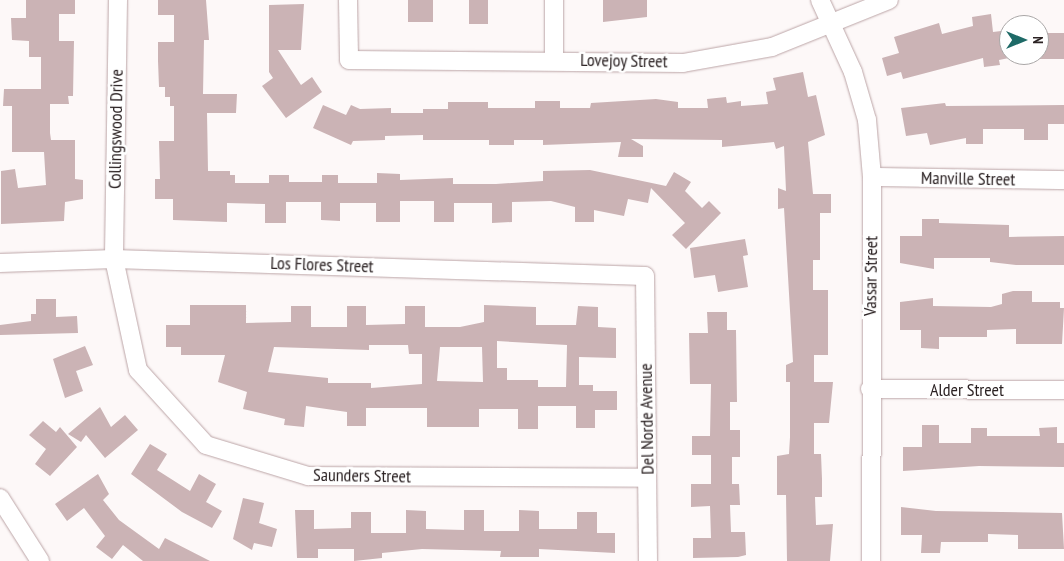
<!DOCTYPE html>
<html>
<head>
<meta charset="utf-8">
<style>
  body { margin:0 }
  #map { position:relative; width:1064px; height:561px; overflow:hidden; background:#fdf8f8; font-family:"PT Sans Narrow",sans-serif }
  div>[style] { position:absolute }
  .building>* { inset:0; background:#cbb3b5; transform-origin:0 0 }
  .roads { filter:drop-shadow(0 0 1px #bca5a7) drop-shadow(0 0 1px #bca5a7) }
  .minor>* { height:18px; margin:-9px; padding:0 9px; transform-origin:9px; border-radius:9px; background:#fff }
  span { translate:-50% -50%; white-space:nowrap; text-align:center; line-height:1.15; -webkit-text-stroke:5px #fff; paint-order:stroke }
  .street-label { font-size:18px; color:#2b2223 }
  .north { position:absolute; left:999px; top:15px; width:50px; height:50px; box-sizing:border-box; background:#fff; border:1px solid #aaa7a7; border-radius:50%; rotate:90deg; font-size:14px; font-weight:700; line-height:20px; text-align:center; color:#2b2223 }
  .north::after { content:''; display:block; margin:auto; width:18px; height:22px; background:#1e6a67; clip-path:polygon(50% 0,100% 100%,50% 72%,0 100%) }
</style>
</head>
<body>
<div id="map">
  <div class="building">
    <div style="clip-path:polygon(26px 0,75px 0,75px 14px,59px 14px,59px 41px,74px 41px,73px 96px,68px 96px,69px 104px,50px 104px,50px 133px,51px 140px,75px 140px,75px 179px,83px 180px,83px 199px,65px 202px,64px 221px,1px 224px,1px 171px,15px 169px,18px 188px,46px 185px,44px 152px,12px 152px,12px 106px,3px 106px,4px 89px,41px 89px,41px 57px,29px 57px,29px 41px,12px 40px,11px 18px,26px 18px)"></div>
    <div style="clip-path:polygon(158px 0,206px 0,209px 40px,204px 40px,203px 94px,237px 94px,236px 113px,207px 113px,208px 171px,230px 171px,230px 175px,235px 175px,235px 183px,269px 183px,269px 175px,289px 175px,289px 182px,322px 182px,322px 175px,338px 175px,338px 183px,377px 183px,377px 173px,400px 174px,400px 180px,453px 178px,453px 184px,496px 184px,543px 181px,543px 171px,590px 170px,666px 186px,674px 172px,691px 182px,685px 191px,702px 208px,709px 201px,721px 213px,686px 249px,672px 235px,685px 223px,651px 188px,648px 203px,628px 199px,624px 216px,594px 210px,594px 222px,575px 222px,575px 207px,551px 201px,512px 202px,512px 222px,492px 223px,492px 203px,454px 203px,454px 222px,434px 222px,434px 201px,400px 201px,400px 222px,376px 222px,376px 203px,340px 203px,340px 221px,321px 220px,321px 202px,286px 202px,286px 223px,265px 223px,265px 204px,227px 203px,227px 222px,173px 220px,173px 199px,155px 199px,155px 179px,160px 179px,159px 141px,174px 141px,174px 106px,170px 106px,170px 97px,165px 97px,165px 87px,159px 87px,158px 61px,158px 42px,174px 42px,174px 15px,158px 15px)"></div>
    <div style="left:408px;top:0;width:25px;height:22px"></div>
    <div style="left:469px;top:0;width:19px;height:24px"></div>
    <div style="clip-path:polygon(603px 0,647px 0,647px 17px,603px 22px)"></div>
    <div style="clip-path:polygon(304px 4px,301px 50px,278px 50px,301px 85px,312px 77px,322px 92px,286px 118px,262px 86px,273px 78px,269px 72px,269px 5px)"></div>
    <div style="clip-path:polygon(991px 14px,993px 32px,1009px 30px,1009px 58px,999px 60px,1000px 65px,984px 67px,983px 58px,903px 79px,901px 72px,887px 76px,882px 58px,899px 53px,894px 37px,939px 23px,942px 34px,973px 26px,972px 17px)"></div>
    <div style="left:1039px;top:33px;width:25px;height:26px"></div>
    <div style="clip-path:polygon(803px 72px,808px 97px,816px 95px,825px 135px,808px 142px,813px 194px,831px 194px,831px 213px,820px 213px,820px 260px,813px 260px,813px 290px,828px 290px,828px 355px,814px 355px,814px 382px,833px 382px,829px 423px,814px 423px,814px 454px,821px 454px,822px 479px,822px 497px,815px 497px,816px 525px,833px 524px,830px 561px,787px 561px,786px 495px,777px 495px,777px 456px,789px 454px,790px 437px,790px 382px,786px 382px,786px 365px,793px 362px,784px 208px,778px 209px,778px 188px,786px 191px,784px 146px,776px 149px,774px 142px,722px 147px,722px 140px,631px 139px,643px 146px,643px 157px,618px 157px,621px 142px,543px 145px,543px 140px,514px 140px,514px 145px,489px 145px,489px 140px,423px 140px,423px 135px,385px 136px,385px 140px,353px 141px,351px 145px,313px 128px,323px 105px,346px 115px,351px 105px,360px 109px,391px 108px,391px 113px,423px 113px,423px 109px,448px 109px,448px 102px,488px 102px,488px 108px,535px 108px,535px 101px,560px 101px,560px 108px,590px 108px,591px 103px,656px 99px,678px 102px,678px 108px,708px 108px,707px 99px,726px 97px,727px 103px,741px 101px,741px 106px,768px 104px,766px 92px,776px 90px,773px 78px)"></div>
    <div style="clip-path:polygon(945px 103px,946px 106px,1064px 105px,1064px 124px,1048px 124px,1048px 140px,1024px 140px,1024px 129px,983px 129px,983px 144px,966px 144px,966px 138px,930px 145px,927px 133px,906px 136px,901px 108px)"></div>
    <div style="clip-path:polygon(922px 219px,939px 219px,939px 223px,1009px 225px,1009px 237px,1064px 236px,1064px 265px,1016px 265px,990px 262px,990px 258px,934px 258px,934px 269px,900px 263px,900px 236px,922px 236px)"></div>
    <div style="clip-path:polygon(745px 239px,748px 255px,743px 256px,748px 287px,718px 292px,715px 275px,694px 278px,690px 248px)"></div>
    <div style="clip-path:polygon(1013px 291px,1032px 291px,1032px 302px,1060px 302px,1060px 308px,1064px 308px,1062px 344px,1016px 344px,1016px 329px,987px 330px,987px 337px,939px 337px,939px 349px,921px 348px,921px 330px,900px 330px,900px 302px,933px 298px,933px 306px,991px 307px,1002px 304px,1002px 294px)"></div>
    <div style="clip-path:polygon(36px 299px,56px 299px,56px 317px,77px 316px,78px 333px,0 335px,0 325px,31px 321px,31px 314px,36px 314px)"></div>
    <div style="clip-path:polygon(evenodd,190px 305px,246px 305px,246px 323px,291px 322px,291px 306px,311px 306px,311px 327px,347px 327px,347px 306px,366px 306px,366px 325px,405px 324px,405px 306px,425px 306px,425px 327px,460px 327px,484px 322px,484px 305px,536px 307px,536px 325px,576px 325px,578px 306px,598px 307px,598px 327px,616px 328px,616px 358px,579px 357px,579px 385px,593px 385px,593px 391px,617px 391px,617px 410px,595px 410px,595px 428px,576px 428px,576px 406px,538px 406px,538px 429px,518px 429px,518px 409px,479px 409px,479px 427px,427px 427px,427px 408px,366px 408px,366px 426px,347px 426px,347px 412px,306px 406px,304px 427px,284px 425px,285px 419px,243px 409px,247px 392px,218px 382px,225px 355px,181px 355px,181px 347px,166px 347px,166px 325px,190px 325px,190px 305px,497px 341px,567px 345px,566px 387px,538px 387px,538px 380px,507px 380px,507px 368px,497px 368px,497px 341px,190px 305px,369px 345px,408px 345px,409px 354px,422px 354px,422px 384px,371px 388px,371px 383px,328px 383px,328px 378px,268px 372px,274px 347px,369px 350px,369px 345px,190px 305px,440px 347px,482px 347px,483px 382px,437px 381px,440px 347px)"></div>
    <div style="clip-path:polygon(707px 312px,727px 312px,727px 330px,736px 330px,737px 402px,730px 402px,730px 430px,740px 430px,740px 457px,732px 457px,732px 484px,739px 484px,740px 505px,730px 505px,731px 532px,745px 532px,746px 555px,738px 557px,693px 558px,693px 538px,711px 538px,710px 506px,691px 507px,691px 484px,711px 484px,711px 455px,692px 455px,692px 436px,710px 436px,711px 384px,690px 384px,689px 333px,708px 333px)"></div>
    <div style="clip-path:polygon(85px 346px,93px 365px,76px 371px,83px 391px,65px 398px,53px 359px)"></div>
    <div style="clip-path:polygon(100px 407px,111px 427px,125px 415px,138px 430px,105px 458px,86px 435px,81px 442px,68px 434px)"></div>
    <div style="clip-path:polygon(43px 421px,56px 432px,60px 427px,77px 447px,50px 476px,35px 464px,46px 449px,29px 435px)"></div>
    <div style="clip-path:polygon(922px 425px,939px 425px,939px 443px,971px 443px,971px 428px,987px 428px,987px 436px,1040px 436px,1039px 428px,1057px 427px,1057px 443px,1064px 443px,1064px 467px,979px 466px,903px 471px,903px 447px,922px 447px)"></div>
    <div style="clip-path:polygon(150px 444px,167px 454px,157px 470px,190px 491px,199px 474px,216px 484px,206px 502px,222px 511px,212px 528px,182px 512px,131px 474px)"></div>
    <div style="clip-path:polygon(98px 474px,109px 494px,103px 500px,119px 520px,159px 549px,165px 538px,210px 561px,143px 561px,123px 545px,112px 559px,96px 547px,105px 536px,84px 508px,67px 521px,55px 504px)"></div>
    <div style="clip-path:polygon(243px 498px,264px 503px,259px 523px,277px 529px,272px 547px,254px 543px,252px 550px,233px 539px)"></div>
    <div style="clip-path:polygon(901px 507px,936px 511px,1062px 513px,1064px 549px,1018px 549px,1018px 535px,988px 534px,988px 542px,941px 542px,940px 553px,921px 553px,922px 535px,901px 535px)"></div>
    <div style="clip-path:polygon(295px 510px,314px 510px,314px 529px,351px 528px,351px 512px,371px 512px,371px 533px,406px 533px,406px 510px,426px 511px,426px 529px,464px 530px,464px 510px,484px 510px,484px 531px,519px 531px,519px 510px,539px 511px,539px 529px,577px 529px,577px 512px,597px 512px,597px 533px,615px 533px,615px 553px,539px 549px,539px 557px,500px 557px,501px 551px,422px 549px,382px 553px,382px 558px,354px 561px,354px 549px,318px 549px,318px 558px,297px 558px)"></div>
  </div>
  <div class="roads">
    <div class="minor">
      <div style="left:118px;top:0;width:259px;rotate:90.9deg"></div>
      <div style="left:114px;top:259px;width:114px;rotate:77.8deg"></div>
      <div style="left:138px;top:370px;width:101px;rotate:47.8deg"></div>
      <div style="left:206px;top:445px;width:107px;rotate:16.9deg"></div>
      <div style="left:308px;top:476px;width:339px;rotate:0.3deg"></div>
      <div style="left:348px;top:0;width:60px;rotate:89deg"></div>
      <div style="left:349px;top:60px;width:334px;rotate:0.5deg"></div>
      <div style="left:683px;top:63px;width:90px;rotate:-10.2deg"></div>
      <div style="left:772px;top:47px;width:126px;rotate:-21.9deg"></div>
      <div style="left:554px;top:0;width:60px;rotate:90deg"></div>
      <div style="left:820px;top:0;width:79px;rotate:65.4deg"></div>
      <div style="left:853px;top:72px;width:50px;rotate:73.7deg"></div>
      <div style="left:867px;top:120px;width:57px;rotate:85deg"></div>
      <div style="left:872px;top:177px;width:384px;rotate:90.1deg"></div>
      <div style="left:872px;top:177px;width:192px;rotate:0.9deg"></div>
      <div style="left:0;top:263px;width:114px;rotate:-2deg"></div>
      <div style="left:114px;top:259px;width:531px;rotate:1.83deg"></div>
      <div style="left:645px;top:276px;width:285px;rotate:89.4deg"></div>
      <div style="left:870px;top:389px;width:194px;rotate:0.3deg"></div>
      <div style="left:0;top:498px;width:75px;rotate:57.6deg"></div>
    </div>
  </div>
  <div class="street-label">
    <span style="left:624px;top:61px;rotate:1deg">Lovejoy Street</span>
    <span style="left:116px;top:129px;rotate:-89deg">Collingswood Drive</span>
    <span style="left:968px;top:179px;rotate:1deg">Manville Street</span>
    <span style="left:322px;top:265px;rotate:2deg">Los Flores Street</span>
    <span style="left:871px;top:276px;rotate:-89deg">Vassar Street</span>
    <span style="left:967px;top:390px">Alder Street</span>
    <span style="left:647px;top:419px;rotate:-91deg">Del Norde Avenue</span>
    <span style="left:362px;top:476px;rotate:1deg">Saunders Street</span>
  </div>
  <div class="north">N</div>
</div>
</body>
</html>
